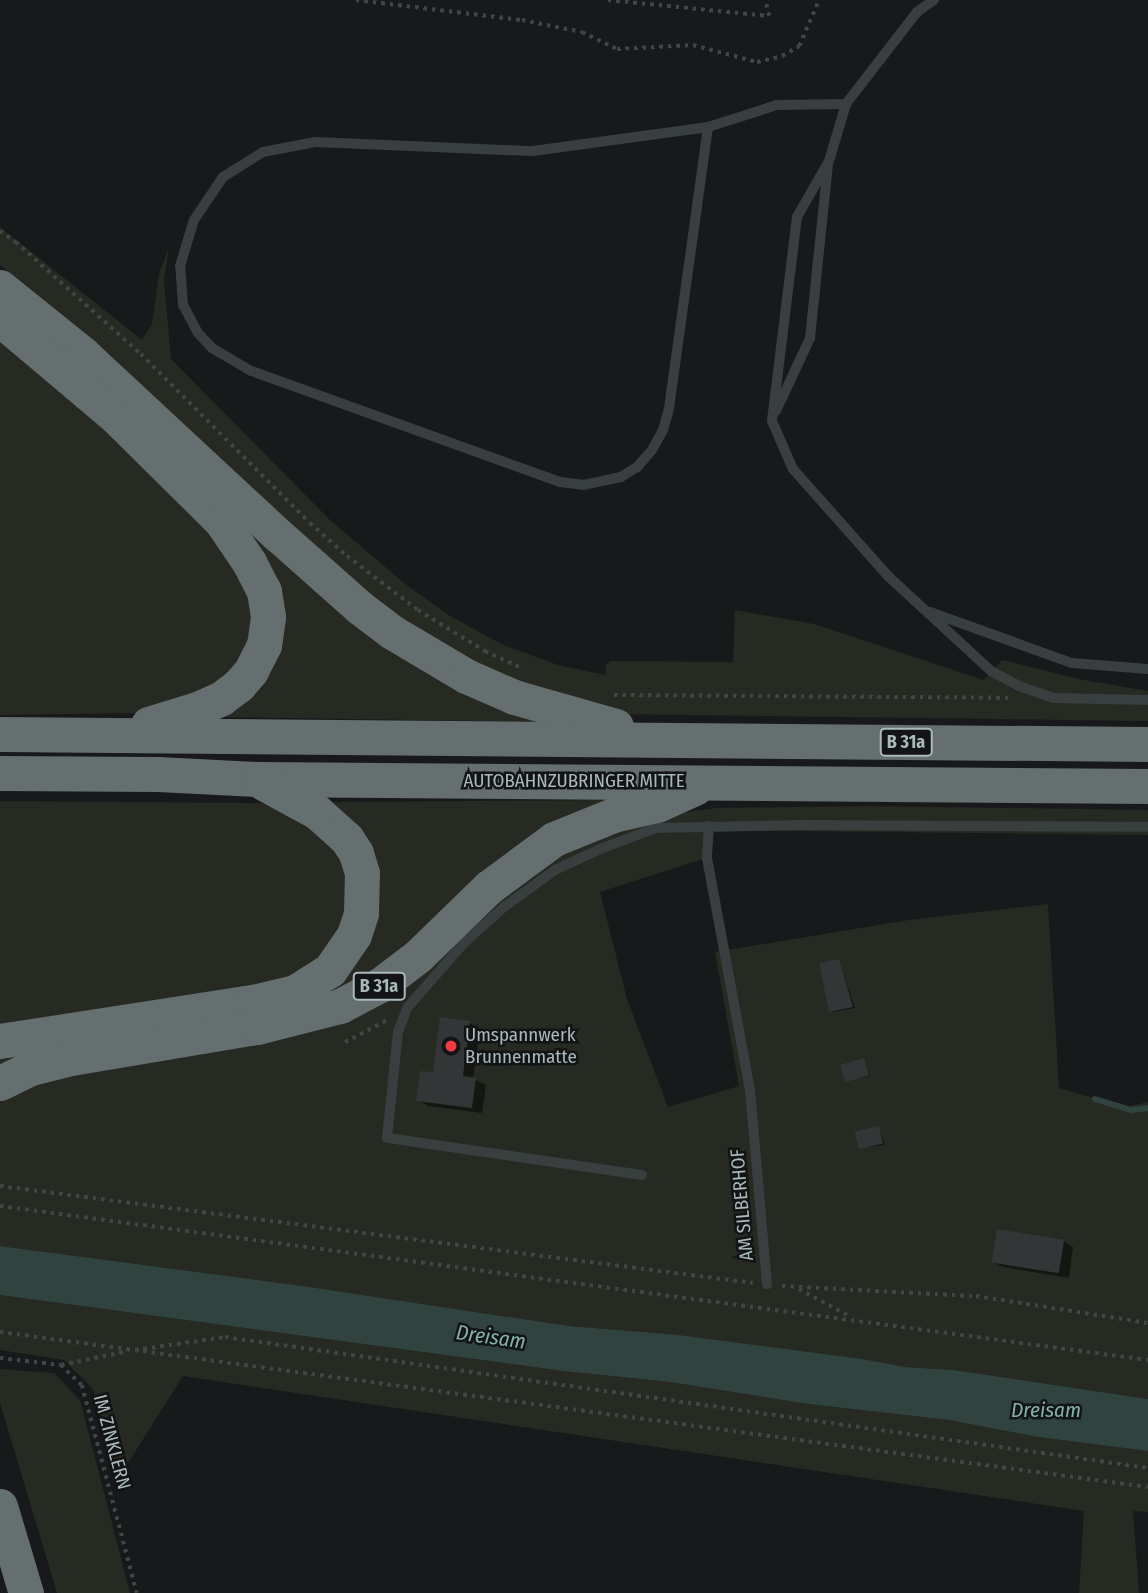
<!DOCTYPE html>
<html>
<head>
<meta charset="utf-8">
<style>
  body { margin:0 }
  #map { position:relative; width:1148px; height:1593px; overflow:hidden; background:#18191a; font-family:"Fira Sans Condensed",sans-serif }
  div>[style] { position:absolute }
  .green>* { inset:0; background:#272a22 }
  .water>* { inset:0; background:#31433e }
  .shadow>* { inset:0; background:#0007 }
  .stream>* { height:6px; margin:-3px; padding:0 3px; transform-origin:3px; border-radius:3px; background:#31433e }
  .building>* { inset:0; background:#333536; transform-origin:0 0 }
  .path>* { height:3.5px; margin-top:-1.75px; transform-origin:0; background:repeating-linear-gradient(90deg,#3f4646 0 3.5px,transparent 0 8.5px) }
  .lane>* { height:10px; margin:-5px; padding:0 5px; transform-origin:5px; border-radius:5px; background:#393e3f }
  .highway>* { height:35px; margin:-17.5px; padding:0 17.5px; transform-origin:17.5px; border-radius:17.5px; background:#656f70 }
  .dots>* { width:19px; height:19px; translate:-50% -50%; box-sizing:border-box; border:4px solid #131415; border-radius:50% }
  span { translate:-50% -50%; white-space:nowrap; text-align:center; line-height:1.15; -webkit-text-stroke:5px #131415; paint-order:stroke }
  .shield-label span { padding:2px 5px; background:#131415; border:2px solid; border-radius:5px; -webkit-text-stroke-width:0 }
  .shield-label { font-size:18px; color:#aab9b9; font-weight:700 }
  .street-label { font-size:19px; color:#aab9b9 }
  .poi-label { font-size:19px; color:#aab9b9 }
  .left { translate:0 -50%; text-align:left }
  .water-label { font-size:21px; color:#83b3a8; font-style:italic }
</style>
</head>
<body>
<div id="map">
  <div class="green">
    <div style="clip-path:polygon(0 227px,142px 340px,152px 324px,159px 274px,169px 247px,164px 281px,171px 359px,330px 520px,404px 583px,450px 616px,501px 644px,558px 665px,605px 675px,606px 664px,611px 661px,733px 662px,735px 610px,814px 624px,984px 680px,1002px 660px,1078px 679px,1148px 691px,1148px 721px,615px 714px,455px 661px,315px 554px,109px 354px,0 265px)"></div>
    <div style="clip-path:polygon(0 333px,145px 456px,246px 577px,256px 624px,237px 676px,143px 713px,0 715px)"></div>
    <div style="clip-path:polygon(55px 342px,265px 542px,540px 722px,218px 717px,274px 615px)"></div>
    <div style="clip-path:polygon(622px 800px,622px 805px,573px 822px,532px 847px,498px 871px,397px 963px,349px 992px,292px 1013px,65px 1052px,38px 1058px,0 1075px,0 1050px,277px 1007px,309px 995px,340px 973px,368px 929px,372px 883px,361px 845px,351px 828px,337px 813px,318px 802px)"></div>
    <div style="clip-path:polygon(0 801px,261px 803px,280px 807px,300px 815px,341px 851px,353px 915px,301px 981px,0 1031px)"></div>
    <div style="clip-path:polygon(867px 806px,1148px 810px,1148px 835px,704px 830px,703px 859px,600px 892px,627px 999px,668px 1107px,739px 1086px,715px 952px,909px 920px,1048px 904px,1059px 1088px,1125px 1107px,1148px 1102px,1148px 1399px,954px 1370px,905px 1367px,863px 1359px,678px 1336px,569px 1326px,303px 1286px,0 1246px,0 1100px,18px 1087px,333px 1017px,555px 851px,647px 817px,716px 808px)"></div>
    <div style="clip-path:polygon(0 1295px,563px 1371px,670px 1382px,808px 1404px,949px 1420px,1038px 1437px,1148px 1451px,1148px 1512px,1133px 1511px,1139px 1593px,1079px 1593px,1084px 1511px,183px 1376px,118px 1479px,93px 1389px,64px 1360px,0 1350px)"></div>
    <div style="clip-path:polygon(0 1369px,54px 1373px,80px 1400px,130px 1593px,57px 1593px,0 1403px)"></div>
  </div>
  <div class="water">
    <div style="clip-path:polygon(0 1246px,303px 1286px,569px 1326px,678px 1335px,863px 1359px,905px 1367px,954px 1370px,1148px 1399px,1148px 1451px,1038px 1437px,949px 1420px,808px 1404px,670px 1382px,563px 1371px,0 1295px)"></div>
  </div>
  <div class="shadow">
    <div style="clip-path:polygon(839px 961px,855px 1008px,833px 1012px,830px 1011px)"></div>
    <div style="clip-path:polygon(470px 1023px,480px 1029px,473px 1079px,486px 1085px,482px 1113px,428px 1106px,418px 1100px)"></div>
    <div style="clip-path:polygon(864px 1060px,870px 1076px,846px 1079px)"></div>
    <div style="clip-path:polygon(879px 1128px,885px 1145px,861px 1148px)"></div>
    <div style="clip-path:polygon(1063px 1241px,1073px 1247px,1069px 1278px,1003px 1267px,993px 1262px)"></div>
  </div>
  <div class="stream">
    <div style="left:1095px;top:1099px;width:39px;rotate:17deg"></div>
    <div style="left:1132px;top:1110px;width:16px;rotate:-7deg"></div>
  </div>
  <div class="building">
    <div style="clip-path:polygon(839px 959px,853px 1007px,829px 1012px,819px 963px)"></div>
    <div style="clip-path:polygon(440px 1017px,470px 1021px,463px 1076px,476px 1078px,472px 1108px,416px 1101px,420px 1071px,433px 1072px)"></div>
    <div style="left:864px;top:1058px;width:18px;height:25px;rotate:74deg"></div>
    <div style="left:879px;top:1126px;width:18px;height:25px;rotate:77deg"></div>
    <div style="left:997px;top:1229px;width:68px;height:34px;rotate:9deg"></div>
  </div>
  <div class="path">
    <div style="left:356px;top:0;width:167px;rotate:6.9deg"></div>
    <div style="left:522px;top:20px;width:61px;rotate:11.3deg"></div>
    <div style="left:582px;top:32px;width:39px;rotate:26deg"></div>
    <div style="left:617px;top:49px;width:76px;rotate:-3deg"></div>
    <div style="left:693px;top:45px;width:66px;rotate:14.9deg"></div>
    <div style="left:757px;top:62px;width:26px;rotate:-13deg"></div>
    <div style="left:782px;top:56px;width:20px;rotate:-30deg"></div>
    <div style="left:799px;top:46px;width:50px;rotate:-66.5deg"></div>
    <div style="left:608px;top:0;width:162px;rotate:5.7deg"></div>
    <div style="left:769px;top:16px;width:16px;rotate:-104deg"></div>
    <div style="left:0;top:231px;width:19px;rotate:35deg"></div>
    <div style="left:16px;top:242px;width:168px;rotate:41.9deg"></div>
    <div style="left:141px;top:354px;width:239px;rotate:45deg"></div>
    <div style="left:310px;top:523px;width:50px;rotate:41.7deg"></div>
    <div style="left:347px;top:556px;width:89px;rotate:37.3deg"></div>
    <div style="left:418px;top:610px;width:79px;rotate:31.5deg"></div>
    <div style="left:485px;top:651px;width:38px;rotate:25deg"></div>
    <div style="left:614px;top:695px;width:395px;rotate:0.4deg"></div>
    <div style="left:345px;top:1042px;width:47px;rotate:-27.6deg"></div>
    <div style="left:0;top:1186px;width:759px;rotate:7.34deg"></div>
    <div style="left:0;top:1206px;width:1158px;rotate:7.64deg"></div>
    <div style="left:782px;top:1286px;width:194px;rotate:3deg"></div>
    <div style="left:976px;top:1296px;width:174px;rotate:8.9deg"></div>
    <div style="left:799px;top:1289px;width:59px;rotate:28.3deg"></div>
    <div style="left:0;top:1332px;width:1158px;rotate:7.69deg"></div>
    <div style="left:135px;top:1350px;width:91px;rotate:-8.2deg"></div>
    <div style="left:225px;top:1337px;width:932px;rotate:8.08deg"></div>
    <div style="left:0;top:1358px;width:61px;rotate:6.5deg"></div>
    <div style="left:61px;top:1365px;width:29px;rotate:44deg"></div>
    <div style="left:82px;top:1385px;width:215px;rotate:75.2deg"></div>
    <div style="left:61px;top:1365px;width:64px;rotate:-11.7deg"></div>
  </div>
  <div class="lane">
    <div style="left:934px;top:0;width:21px;rotate:145deg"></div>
    <div style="left:917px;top:12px;width:116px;rotate:127.7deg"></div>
    <div style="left:846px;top:104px;width:59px;rotate:106.6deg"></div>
    <div style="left:829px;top:161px;width:64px;rotate:119.7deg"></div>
    <div style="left:797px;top:217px;width:206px;rotate:97deg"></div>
    <div style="left:772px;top:421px;width:52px;rotate:66.4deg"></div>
    <div style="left:793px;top:469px;width:143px;rotate:48.4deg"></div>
    <div style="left:888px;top:576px;width:140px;rotate:42.7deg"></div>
    <div style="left:991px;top:671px;width:32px;rotate:28deg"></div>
    <div style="left:1019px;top:686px;width:36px;rotate:19deg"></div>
    <div style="left:1053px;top:698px;width:95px;rotate:1.2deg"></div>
    <div style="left:708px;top:127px;width:285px;rotate:97.9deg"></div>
    <div style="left:669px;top:409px;width:22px;rotate:106deg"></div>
    <div style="left:663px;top:430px;width:23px;rotate:119deg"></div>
    <div style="left:652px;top:450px;width:23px;rotate:131deg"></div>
    <div style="left:637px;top:467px;width:19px;rotate:148deg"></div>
    <div style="left:621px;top:477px;width:38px;rotate:168deg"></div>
    <div style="left:584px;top:485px;width:24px;rotate:-173deg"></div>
    <div style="left:560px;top:482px;width:328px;rotate:-160.2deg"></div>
    <div style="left:251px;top:371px;width:45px;rotate:-149.5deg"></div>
    <div style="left:212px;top:348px;width:21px;rotate:-133deg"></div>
    <div style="left:198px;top:333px;width:32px;rotate:-118deg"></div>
    <div style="left:183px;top:305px;width:39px;rotate:-94deg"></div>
    <div style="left:180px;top:266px;width:48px;rotate:-73.1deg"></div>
    <div style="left:194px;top:220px;width:52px;rotate:-56deg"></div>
    <div style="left:223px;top:177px;width:47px;rotate:-32deg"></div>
    <div style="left:263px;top:152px;width:53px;rotate:-10.9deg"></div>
    <div style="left:315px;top:142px;width:218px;rotate:2.4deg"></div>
    <div style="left:533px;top:151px;width:177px;rotate:-7.8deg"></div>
    <div style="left:708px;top:127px;width:72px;rotate:-17.7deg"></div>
    <div style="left:777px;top:105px;width:69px;rotate:-0.8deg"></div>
    <div style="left:776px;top:411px;width:81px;rotate:-65deg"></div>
    <div style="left:810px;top:338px;width:174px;rotate:-84.1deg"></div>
    <div style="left:930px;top:612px;width:151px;rotate:19.8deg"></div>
    <div style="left:1072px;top:663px;width:76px;rotate:4.5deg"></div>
    <div style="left:709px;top:826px;width:32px;rotate:94deg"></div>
    <div style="left:707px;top:858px;width:236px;rotate:79.5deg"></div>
    <div style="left:750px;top:1090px;width:195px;rotate:85deg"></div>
    <div style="left:642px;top:1175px;width:258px;rotate:-171.7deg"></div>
    <div style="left:387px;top:1138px;width:107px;rotate:-84.1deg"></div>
    <div style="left:398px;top:1032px;width:26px;rotate:-69deg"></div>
    <div style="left:407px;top:1008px;width:86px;rotate:-48.8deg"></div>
    <div style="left:464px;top:943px;width:54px;rotate:-42deg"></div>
    <div style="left:504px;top:907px;width:63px;rotate:-36deg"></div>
    <div style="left:555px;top:870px;width:50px;rotate:-25deg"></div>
    <div style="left:600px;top:849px;width:60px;rotate:-20.6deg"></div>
    <div style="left:656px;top:828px;width:145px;rotate:-1.2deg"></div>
    <div style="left:801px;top:825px;width:347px;rotate:0.3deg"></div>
  </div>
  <div class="highway">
    <div style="left:0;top:287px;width:107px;rotate:38.9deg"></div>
    <div style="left:83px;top:354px;width:266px;rotate:42.9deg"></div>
    <div style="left:278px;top:535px;width:108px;rotate:41.6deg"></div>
    <div style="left:359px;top:607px;width:41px;rotate:37.1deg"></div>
    <div style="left:392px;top:632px;width:86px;rotate:30.7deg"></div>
    <div style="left:466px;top:676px;width:52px;rotate:23.6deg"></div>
    <div style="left:514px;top:697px;width:106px;rotate:15.9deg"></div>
    <div style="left:0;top:319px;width:153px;rotate:40.2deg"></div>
    <div style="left:117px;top:418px;width:146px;rotate:44.7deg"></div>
    <div style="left:221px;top:521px;width:50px;rotate:55.7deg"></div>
    <div style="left:249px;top:562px;width:33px;rotate:63deg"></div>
    <div style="left:264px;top:591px;width:26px;rotate:81deg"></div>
    <div style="left:268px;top:617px;width:28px;rotate:98deg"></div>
    <div style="left:264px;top:645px;width:29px;rotate:117deg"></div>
    <div style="left:251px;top:671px;width:18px;rotate:131deg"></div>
    <div style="left:239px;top:685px;width:21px;rotate:143deg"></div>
    <div style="left:222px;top:698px;width:27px;rotate:156deg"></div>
    <div style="left:197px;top:709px;width:51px;rotate:163deg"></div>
    <div style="left:0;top:734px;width:1148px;rotate:0.5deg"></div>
    <div style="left:0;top:773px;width:158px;rotate:0.4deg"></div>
    <div style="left:158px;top:774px;width:99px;rotate:2.9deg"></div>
    <div style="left:257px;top:779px;width:891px;rotate:0.45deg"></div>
    <div style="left:0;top:1041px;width:256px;rotate:-8.8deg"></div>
    <div style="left:253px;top:1002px;width:43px;rotate:-13.4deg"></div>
    <div style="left:295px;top:992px;width:41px;rotate:-32.2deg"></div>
    <div style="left:330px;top:970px;width:42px;rotate:-55.6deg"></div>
    <div style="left:354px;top:935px;width:23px;rotate:-72deg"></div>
    <div style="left:361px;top:913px;width:40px;rotate:-88.6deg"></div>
    <div style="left:362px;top:873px;width:21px;rotate:-107deg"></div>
    <div style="left:356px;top:853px;width:17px;rotate:-123deg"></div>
    <div style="left:347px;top:839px;width:40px;rotate:-138deg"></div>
    <div style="left:317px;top:812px;width:65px;rotate:-151.5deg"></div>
    <div style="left:0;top:1083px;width:34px;rotate:-26deg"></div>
    <div style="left:31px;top:1068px;width:41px;rotate:-14deg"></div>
    <div style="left:71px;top:1058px;width:189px;rotate:-9.5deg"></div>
    <div style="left:257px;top:1027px;width:86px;rotate:-14.2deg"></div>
    <div style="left:340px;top:1006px;width:45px;rotate:-27.7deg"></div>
    <div style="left:380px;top:985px;width:48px;rotate:-37.3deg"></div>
    <div style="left:418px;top:956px;width:99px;rotate:-44.2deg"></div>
    <div style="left:489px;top:887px;width:81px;rotate:-36.4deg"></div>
    <div style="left:554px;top:839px;width:64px;rotate:-22.1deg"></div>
    <div style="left:613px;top:815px;width:45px;rotate:-12.8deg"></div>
    <div style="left:657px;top:805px;width:42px;rotate:-24.1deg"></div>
    <div style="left:0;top:1506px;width:91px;rotate:73.4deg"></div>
  </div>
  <div class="dots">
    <div style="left:451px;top:1046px;background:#ed3c42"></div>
  </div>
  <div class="shield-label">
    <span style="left:906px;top:742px">B 31a</span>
    <span style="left:379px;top:986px">B 31a</span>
  </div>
  <div class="street-label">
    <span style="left:574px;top:781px">AUTOBAHNZUBRINGER MITTE</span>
    <span style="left:742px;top:1205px;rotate:-95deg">AM SILBERHOF</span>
    <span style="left:112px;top:1442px;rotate:75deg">IM ZINKLERN</span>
  </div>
  <div class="poi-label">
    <span class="left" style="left:465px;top:1046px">Umspannwerk<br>Brunnenmatte</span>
  </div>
  <div class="water-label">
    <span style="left:491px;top:1337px;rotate:8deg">Dreisam</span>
    <span style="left:1046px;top:1410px">Dreisam</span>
  </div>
</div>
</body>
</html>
